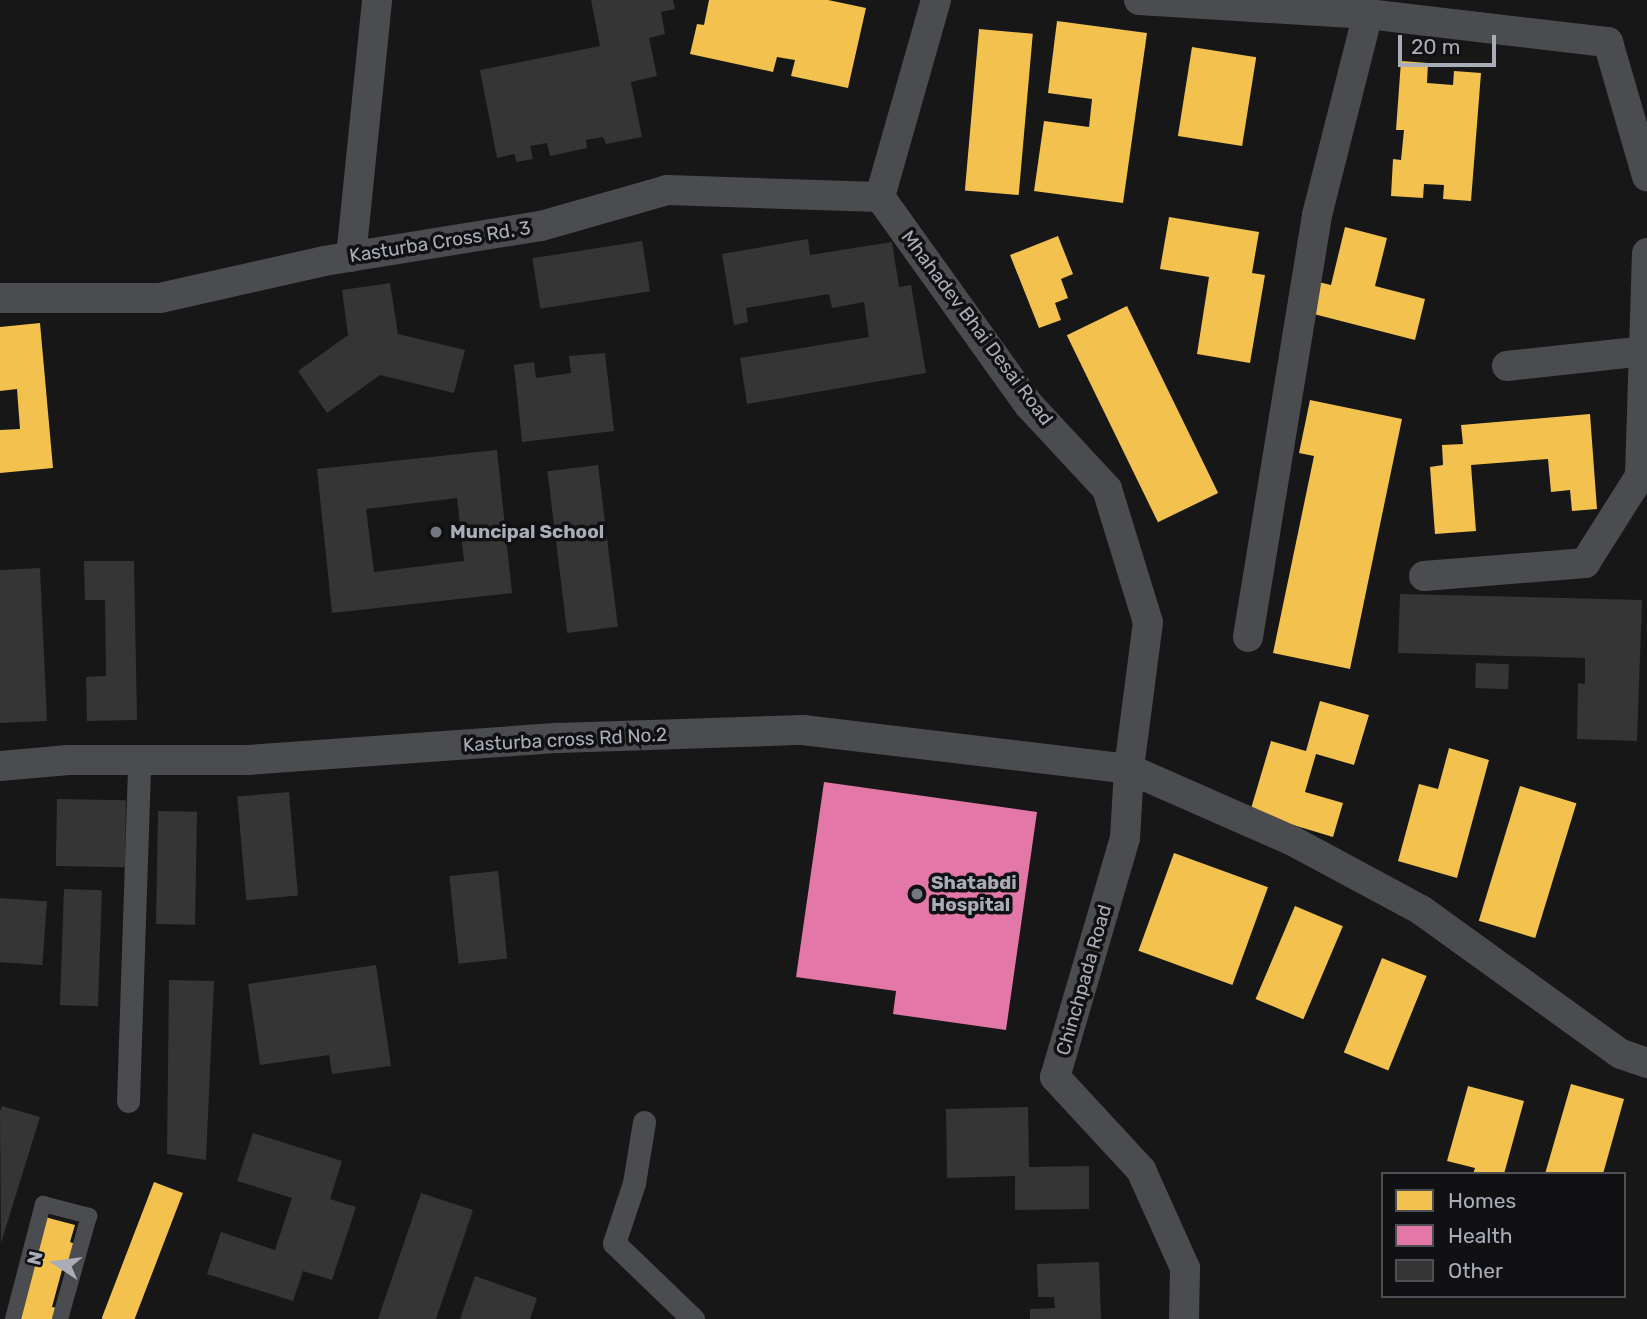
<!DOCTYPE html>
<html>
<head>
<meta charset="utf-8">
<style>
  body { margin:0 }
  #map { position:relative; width:1647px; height:1319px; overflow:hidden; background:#171717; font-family:Rubik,sans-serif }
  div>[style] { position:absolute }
  .homes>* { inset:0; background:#f2c14e; transform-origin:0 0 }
  .health>* { inset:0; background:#e377a8 }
  .building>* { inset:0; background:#353536; transform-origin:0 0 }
  .service>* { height:16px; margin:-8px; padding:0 8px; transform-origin:8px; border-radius:8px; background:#4b4c50 }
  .pedestrian>* { height:23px; margin:-11.5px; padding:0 11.5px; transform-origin:11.5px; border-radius:11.5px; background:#4b4c50 }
  .minor>* { height:30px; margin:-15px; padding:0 15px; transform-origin:15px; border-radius:15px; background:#4b4c50 }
  .dots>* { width:19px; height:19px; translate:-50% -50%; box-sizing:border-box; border:4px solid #111113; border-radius:50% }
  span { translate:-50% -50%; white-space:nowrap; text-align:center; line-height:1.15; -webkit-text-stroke:7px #111113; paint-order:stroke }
  .street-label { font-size:19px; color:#a8adb8 }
  .poi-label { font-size:19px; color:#a8adb8; font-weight:700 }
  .left { translate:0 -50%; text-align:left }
  .legend { position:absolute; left:1381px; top:1172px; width:245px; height:126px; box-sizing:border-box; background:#111113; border:2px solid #4d4f55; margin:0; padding:9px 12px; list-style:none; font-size:21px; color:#a8adb8 }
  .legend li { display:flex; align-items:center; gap:14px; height:35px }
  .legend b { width:35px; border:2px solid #4d4f55 }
  .north { position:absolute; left:21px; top:1228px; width:70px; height:70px; -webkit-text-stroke:5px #111113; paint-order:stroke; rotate:283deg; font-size:19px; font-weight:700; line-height:28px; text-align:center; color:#a8adb8 }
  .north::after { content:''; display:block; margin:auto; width:24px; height:32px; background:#a8adb8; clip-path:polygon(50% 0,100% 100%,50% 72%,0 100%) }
  .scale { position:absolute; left:1398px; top:35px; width:98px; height:32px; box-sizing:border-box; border:4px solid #a8adb8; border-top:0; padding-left:9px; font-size:21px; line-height:24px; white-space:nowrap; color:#a8adb8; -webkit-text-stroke:5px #111113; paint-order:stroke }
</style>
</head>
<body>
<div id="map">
  <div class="homes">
    <div style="clip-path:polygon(709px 0,828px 0,866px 8px,848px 88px,791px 76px,795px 60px,777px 57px,773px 72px,690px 54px,697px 24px,704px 25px)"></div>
    <div style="clip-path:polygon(1057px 21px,1147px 33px,1123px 203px,1034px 191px,1044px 121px,1089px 127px,1092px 99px,1048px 93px)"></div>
    <div style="left:979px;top:29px;width:54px;height:162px;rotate:5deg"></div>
    <div style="left:1192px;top:47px;width:65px;height:90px;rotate:9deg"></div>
    <div style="clip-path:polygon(1401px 61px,1428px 63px,1427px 83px,1453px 85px,1454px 71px,1481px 73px,1471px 201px,1443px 199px,1444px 185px,1424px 184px,1423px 198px,1391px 196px,1393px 159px,1401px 160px,1404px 130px,1396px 130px)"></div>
    <div style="clip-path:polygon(1169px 217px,1259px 232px,1252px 273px,1265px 275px,1250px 363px,1197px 354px,1209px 277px,1160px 269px)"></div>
    <div style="clip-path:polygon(1345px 227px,1387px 238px,1375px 286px,1425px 299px,1415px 340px,1302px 311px,1310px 280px,1331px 285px)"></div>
    <div style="clip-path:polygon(1058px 236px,1073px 274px,1061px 279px,1068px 298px,1055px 303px,1061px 320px,1039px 328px,1010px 255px)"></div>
    <div style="left:1127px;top:306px;width:208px;height:67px;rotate:64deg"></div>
    <div style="clip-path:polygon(40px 323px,53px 468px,0 473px,0 430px,20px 429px,17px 389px,0 391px,0 327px)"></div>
    <div style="clip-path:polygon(1310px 400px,1402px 419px,1350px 669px,1273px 653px,1314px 456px,1299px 453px)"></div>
    <div style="clip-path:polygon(1590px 414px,1597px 509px,1572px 511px,1570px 490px,1551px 492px,1548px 459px,1471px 465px,1476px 531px,1435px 534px,1430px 467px,1443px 465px,1442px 445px,1463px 444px,1461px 425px)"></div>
    <div style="clip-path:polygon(1320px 701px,1369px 715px,1354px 765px,1316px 754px,1305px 792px,1343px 803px,1333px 837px,1250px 812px,1271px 741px,1306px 751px)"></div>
    <div style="clip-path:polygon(1449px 748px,1489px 760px,1457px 878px,1398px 861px,1419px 784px,1438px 789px)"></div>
    <div style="left:1520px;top:786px;width:59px;height:141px;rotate:17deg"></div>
    <div style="left:1174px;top:853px;width:100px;height:104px;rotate:20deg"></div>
    <div style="left:1295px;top:906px;width:52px;height:101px;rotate:23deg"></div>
    <div style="left:1382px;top:958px;width:48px;height:102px;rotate:22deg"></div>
    <div style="clip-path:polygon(1571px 1084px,1624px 1099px,1603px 1174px,1545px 1174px)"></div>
    <div style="clip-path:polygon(1468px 1086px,1524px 1101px,1504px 1174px,1473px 1174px,1475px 1168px,1447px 1161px)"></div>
    <div style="left:154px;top:1182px;width:31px;height:146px;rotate:21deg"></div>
    <div style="clip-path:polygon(45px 1217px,75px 1225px,70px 1242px,75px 1244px,68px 1271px,62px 1270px,52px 1307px,57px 1308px,54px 1319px,18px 1319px)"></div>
  </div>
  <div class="health">
    <div style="clip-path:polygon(824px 782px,1037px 812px,1006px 1030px,893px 1014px,896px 991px,796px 977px)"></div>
  </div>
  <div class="building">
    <div style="clip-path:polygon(591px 0,673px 0,675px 9px,661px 12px,665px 34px,649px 38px,657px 76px,631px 82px,642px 137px,606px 144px,603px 137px,586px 140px,587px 148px,550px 156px,547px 143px,530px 146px,533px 159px,516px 162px,515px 154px,497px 158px,480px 70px,600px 46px)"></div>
    <div style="clip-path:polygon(808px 239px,810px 255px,892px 242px,899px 287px,911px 285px,926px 373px,747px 404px,740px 358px,869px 337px,864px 302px,832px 308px,829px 294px,746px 308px,748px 322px,734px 325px,722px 254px)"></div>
    <div style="left:642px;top:241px;width:51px;height:111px;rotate:81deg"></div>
    <div style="clip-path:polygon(390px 283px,398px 334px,465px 350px,454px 393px,380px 375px,327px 413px,298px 371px,348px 335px,342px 290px)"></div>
    <div style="clip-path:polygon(605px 353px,614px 431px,522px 442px,514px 365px,534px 362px,536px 378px,571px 373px,569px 356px)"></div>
    <div style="clip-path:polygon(evenodd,497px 450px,512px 593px,332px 613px,317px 469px,497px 450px,457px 498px,464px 561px,374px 572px,366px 509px,457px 498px)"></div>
    <div style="left:598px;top:465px;width:163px;height:51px;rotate:83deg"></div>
    <div style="clip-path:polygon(84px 561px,134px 561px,137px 720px,87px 721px,86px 677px,106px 676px,105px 600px,85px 600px)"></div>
    <div style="clip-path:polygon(40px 568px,47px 721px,0 723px,0 570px)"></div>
    <div style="clip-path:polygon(1400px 594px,1642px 600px,1637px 741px,1577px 739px,1578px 683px,1585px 684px,1585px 658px,1398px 653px)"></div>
    <div style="left:1476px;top:663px;width:33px;height:25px;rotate:2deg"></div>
    <div style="left:289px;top:792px;width:104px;height:52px;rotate:85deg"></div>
    <div style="left:57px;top:799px;width:69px;height:67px;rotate:1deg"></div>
    <div style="left:158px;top:811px;width:39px;height:113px;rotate:1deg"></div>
    <div style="left:498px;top:871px;width:88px;height:49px;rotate:84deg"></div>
    <div style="left:64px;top:889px;width:38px;height:116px;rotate:2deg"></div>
    <div style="left:0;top:898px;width:47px;height:64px;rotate:4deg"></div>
    <div style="clip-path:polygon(376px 965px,391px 1066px,332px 1074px,329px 1055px,260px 1065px,248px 984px)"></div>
    <div style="clip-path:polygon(169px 980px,214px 981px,206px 1160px,167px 1154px)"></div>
    <div style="clip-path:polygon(2px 1106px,40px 1117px,1px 1243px,0 1111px)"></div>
    <div style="clip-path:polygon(1028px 1107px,1029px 1167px,1089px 1166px,1089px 1209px,1015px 1210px,1015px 1176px,947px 1178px,946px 1109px)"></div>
    <div style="clip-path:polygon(253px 1133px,342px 1161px,330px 1199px,356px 1207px,332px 1280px,303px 1271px,293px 1301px,207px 1274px,221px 1232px,275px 1250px,292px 1198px,237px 1181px)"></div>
    <div style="clip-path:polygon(421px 1193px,473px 1210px,436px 1319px,378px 1319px)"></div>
    <div style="clip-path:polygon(1099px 1262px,1101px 1319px,1030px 1319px,1030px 1309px,1055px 1308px,1054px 1297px,1038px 1297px,1037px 1264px)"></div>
    <div style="clip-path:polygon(475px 1276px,537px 1298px,530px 1319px,460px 1319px)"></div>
  </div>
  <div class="service">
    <div style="left:13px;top:1319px;width:119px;rotate:-75.4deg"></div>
    <div style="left:43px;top:1204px;width:48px;rotate:14.6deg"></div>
    <div style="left:89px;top:1216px;width:107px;rotate:105.7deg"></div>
  </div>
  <div class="pedestrian">
    <div style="left:128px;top:1101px;width:340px;rotate:-88.1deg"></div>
    <div style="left:644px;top:1122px;width:62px;rotate:99.3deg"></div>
    <div style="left:634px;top:1183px;width:63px;rotate:108.4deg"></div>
    <div style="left:614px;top:1243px;width:110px;rotate:43.9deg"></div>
  </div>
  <div class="minor">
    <div style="left:936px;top:0;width:205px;rotate:105.9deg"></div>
    <div style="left:880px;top:197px;width:256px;rotate:54.4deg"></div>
    <div style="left:1029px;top:405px;width:115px;rotate:47.1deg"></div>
    <div style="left:1107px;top:489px;width:139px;rotate:72.9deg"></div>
    <div style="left:1148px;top:622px;width:148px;rotate:97.4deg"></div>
    <div style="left:1129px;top:769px;width:69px;rotate:93.3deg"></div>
    <div style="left:1125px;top:838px;width:249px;rotate:106.3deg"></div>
    <div style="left:1055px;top:1077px;width:127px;rotate:47.2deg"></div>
    <div style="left:1141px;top:1170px;width:107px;rotate:65.8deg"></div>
    <div style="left:1185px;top:1268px;width:51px;rotate:91.1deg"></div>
    <div style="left:1139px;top:0;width:229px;rotate:3.5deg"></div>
    <div style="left:1368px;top:14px;width:242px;rotate:6.7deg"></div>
    <div style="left:1608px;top:42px;width:140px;rotate:73.8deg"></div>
    <div style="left:351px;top:257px;width:258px;rotate:-84.2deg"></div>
    <div style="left:0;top:298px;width:160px"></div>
    <div style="left:160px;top:298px;width:168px;rotate:-12.7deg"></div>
    <div style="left:324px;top:261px;width:220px;rotate:-9.2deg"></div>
    <div style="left:541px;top:226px;width:131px;rotate:-15.9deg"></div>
    <div style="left:667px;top:190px;width:213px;rotate:1.9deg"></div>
    <div style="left:1507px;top:366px;width:138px;rotate:-6.2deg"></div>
    <div style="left:1424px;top:576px;width:162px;rotate:-4.6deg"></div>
    <div style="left:1585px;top:563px;width:103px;rotate:-57.7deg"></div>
    <div style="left:1640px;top:476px;width:223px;rotate:-88.2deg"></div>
    <div style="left:1248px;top:637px;width:428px;rotate:-80.7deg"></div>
    <div style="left:1317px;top:215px;width:207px;rotate:-75.8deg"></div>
    <div style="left:0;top:766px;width:69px;rotate:-5deg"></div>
    <div style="left:69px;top:760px;width:179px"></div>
    <div style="left:248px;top:760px;width:311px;rotate:-4.1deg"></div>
    <div style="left:558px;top:738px;width:245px;rotate:-1.9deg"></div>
    <div style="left:803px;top:730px;width:328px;rotate:6.8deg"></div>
    <div style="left:1129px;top:769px;width:177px;rotate:23.7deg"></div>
    <div style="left:1291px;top:840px;width:148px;rotate:28.3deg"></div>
    <div style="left:1421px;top:910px;width:246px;rotate:35.8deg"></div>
    <div style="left:1621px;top:1054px;width:28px;rotate:19deg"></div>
  </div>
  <div class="dots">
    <div style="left:436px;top:532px;background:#757880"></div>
    <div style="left:917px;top:894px;background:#757880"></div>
  </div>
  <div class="street-label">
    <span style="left:440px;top:242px;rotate:-9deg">Kasturba Cross Rd. 3</span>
    <span style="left:977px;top:328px;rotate:53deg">Mhahadev Bhai Desai Road</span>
    <span style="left:565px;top:740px;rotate:-3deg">Kasturba cross Rd No.2</span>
    <span style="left:1084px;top:980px;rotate:-74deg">Chinchpada Road</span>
  </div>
  <div class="poi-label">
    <span class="left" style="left:450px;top:532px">Muncipal School</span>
    <span class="left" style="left:931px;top:894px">Shatabdi<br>Hospital</span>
  </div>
  <ul class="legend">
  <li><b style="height:19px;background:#f2c14e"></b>Homes</li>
  <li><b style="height:19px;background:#e377a8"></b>Health</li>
  <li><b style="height:19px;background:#353536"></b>Other</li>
  </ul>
  <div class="north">N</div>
  <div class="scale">20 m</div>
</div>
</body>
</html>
